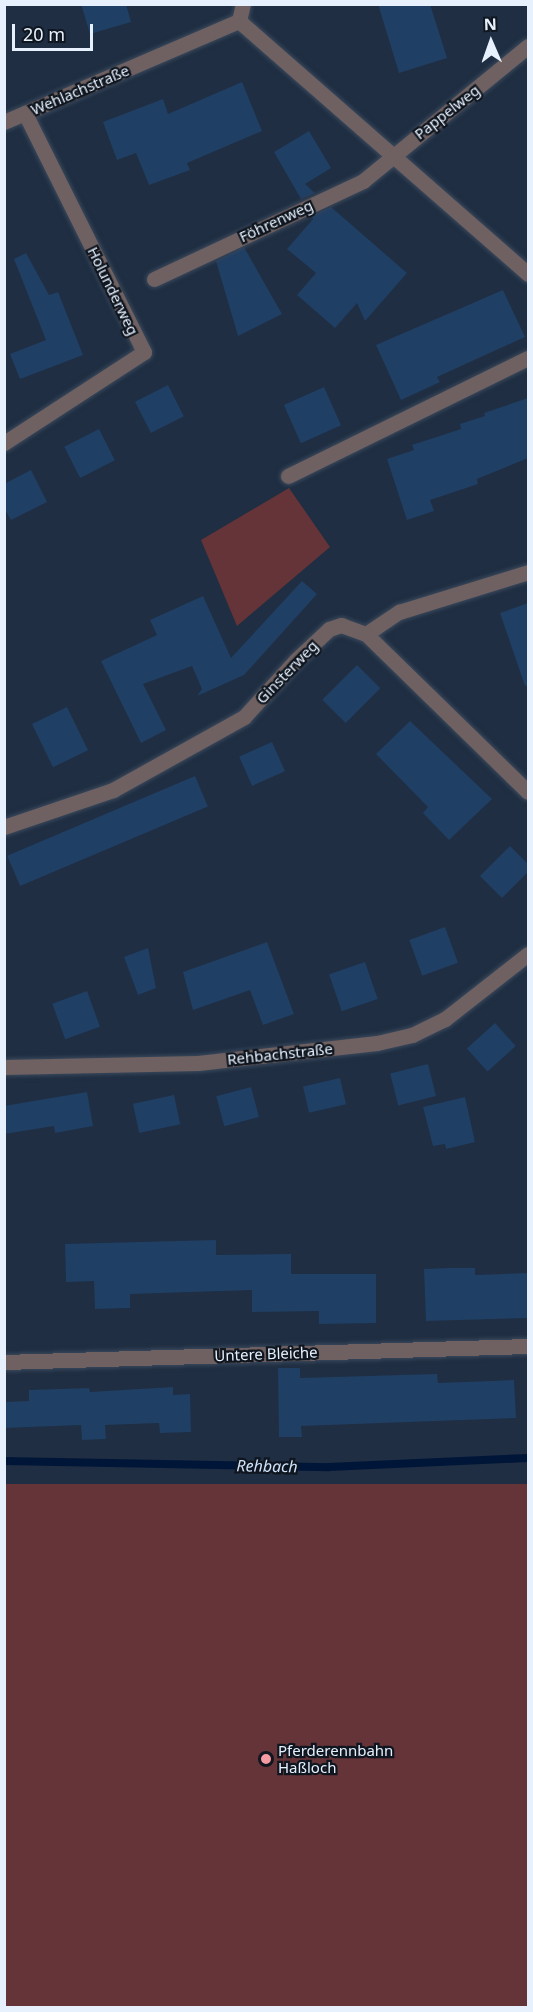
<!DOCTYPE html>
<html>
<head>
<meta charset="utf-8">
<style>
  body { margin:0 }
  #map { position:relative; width:533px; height:2012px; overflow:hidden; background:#1f2e42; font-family:"Noto Sans",sans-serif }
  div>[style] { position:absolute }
  .green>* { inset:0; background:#653438; transform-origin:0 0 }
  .stream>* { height:8px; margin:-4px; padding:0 4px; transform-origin:4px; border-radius:4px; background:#001638 }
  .building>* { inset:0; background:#203f64; transform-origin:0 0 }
  .roads { filter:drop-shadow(0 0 2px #3b495c) drop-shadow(0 0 2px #3b495c) }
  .service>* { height:15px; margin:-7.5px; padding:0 7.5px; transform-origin:7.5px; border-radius:7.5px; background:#6f6161 }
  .minor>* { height:15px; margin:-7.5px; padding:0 7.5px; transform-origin:7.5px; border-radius:7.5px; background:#6f6161 }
  .dots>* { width:16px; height:16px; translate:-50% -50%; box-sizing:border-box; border:3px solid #0f161f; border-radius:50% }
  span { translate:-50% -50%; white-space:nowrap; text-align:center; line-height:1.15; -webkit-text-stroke:4.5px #0f161f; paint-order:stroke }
  .street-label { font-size:15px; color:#e7f1fe }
  .poi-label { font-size:15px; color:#e7f1fe }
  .left { translate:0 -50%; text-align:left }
  .water-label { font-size:16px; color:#cfe3fd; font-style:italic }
  .frame { position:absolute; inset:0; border:6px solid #e7f1fe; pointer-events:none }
  .north { position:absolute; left:461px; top:12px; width:60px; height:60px; -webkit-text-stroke:4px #0f161f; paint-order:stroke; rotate:358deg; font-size:16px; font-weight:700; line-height:24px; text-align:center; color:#e7f1fe }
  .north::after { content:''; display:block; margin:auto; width:21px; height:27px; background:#e7f1fe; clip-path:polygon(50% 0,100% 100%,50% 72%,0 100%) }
  .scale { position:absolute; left:12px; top:24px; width:81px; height:27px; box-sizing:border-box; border:3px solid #e7f1fe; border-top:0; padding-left:8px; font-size:18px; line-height:21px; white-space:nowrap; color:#e7f1fe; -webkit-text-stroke:4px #0f161f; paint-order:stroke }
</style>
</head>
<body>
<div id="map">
  <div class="green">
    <div style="clip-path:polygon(289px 488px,330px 547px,237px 626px,201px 540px)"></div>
    <div style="left:528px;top:1484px;width:523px;height:524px;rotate:90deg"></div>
  </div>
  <div class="stream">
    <div style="left:4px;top:1461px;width:325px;rotate:1.1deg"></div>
    <div style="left:329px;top:1467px;width:199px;rotate:-2.6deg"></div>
  </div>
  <div class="building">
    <div style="clip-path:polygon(81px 4px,126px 4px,131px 22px,90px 34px)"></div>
    <div style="clip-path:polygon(378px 4px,430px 4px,447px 58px,399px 73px)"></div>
    <div style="clip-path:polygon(242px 82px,262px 131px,187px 163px,190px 170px,149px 185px,136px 153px,117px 160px,103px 122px,163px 99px,168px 114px)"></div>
    <div style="clip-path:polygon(309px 131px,331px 168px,305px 184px,315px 193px,301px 199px,274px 152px)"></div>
    <div style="clip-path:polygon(331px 207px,407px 273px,365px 321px,357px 303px,335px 328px,297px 295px,316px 273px,287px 249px,313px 219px,311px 216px)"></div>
    <div style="clip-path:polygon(244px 247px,282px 314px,238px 336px,216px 261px)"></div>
    <div style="clip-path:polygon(26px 253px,49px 295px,58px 292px,83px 355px,20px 379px,10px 354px,46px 340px,14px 259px)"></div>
    <div style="clip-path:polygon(503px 290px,525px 337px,437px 377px,440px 382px,401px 400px,376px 345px)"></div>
    <div style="left:168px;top:385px;width:35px;height:37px;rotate:63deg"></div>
    <div style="left:324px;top:387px;width:42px;height:44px;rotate:66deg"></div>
    <div style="clip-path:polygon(528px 398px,528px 458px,477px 479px,478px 484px,430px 500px,434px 511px,407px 520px,387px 459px,414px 450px,412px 445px,461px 429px,460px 424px,485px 416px,484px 413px)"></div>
    <div style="left:99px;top:429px;width:35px;height:39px;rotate:63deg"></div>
    <div style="clip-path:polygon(31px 470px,47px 502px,11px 520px,4px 508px,4px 484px)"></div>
    <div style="clip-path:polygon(302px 581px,317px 594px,244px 675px,197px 696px,202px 689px,192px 666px,143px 684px,166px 730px,141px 743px,101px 661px,157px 635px,150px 620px,203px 596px,231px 658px)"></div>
    <div style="clip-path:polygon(528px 603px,528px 685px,525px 686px,500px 613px)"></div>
    <div style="left:357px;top:665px;width:33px;height:49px;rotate:45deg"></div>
    <div style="left:67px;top:707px;width:48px;height:39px;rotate:64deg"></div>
    <div style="clip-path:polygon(410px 721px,492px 799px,449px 840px,423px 813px,428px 807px,376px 754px)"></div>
    <div style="left:272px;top:742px;width:32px;height:36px;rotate:66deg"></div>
    <div style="left:195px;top:776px;width:33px;height:204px;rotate:67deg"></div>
    <div style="clip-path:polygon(510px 846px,528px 864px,528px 872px,502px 898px,480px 876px)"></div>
    <div style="left:445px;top:927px;width:38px;height:38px;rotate:70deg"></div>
    <div style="clip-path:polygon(267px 942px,294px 1014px,263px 1025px,250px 990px,193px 1010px,183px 972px)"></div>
    <div style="clip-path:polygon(148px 948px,156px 988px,138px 995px,124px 957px)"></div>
    <div style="left:365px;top:962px;width:39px;height:38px;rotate:71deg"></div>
    <div style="left:87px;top:991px;width:38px;height:37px;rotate:70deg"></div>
    <div style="left:495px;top:1023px;width:31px;height:38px;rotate:48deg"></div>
    <div style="left:428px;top:1064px;width:33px;height:39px;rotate:76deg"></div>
    <div style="left:340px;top:1078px;width:27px;height:38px;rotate:77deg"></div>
    <div style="left:251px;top:1087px;width:31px;height:36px;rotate:75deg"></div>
    <div style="clip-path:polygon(87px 1092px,93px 1126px,55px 1133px,54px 1126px,4px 1134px,4px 1106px)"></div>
    <div style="left:174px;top:1095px;width:30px;height:42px;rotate:78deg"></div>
    <div style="clip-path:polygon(465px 1097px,475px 1142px,446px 1149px,445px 1144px,433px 1146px,423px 1107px)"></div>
    <div style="clip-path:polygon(216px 1240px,216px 1255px,291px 1254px,291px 1274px,376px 1274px,376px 1323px,319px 1324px,319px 1311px,252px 1312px,252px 1290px,130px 1294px,130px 1308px,95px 1309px,94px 1281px,66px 1282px,65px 1244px)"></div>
    <div style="clip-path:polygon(449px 1268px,475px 1268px,475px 1275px,528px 1273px,528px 1318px,426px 1321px,424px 1269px)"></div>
    <div style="clip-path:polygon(278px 1368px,300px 1368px,300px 1378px,437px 1374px,438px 1383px,514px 1380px,516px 1418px,301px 1426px,302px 1437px,279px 1437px)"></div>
    <div style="clip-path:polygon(173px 1387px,173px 1395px,190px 1394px,191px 1432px,160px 1433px,159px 1423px,105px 1425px,106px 1439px,82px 1440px,81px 1425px,4px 1428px,4px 1402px,29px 1401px,29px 1390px,89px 1388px,90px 1392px)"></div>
  </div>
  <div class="roads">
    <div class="service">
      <div style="left:366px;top:634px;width:40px;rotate:-34deg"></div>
      <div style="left:399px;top:612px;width:135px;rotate:-17.2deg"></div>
    </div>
    <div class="minor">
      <div style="left:239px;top:21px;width:384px;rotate:41.2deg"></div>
      <div style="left:239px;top:21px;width:17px;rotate:-77deg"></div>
      <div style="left:4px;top:122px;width:256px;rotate:-23.3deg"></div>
      <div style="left:154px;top:279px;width:231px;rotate:-25.1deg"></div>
      <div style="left:363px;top:181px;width:213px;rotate:-39.3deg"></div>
      <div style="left:4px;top:443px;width:167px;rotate:-33deg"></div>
      <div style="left:144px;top:352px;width:267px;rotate:-116.5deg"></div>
      <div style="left:288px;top:476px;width:267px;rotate:-26.2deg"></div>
      <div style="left:4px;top:827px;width:115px;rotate:-18.7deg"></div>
      <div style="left:113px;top:790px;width:150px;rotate:-29.1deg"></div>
      <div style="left:244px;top:717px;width:77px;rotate:-47.6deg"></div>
      <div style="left:296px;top:660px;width:45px;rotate:-43.2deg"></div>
      <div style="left:329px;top:629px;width:13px;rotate:-18deg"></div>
      <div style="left:341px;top:625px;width:27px;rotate:20deg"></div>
      <div style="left:366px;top:634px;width:226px;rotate:44.3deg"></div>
      <div style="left:4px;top:1067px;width:194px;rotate:-1.2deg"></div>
      <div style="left:198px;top:1063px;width:180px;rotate:-6.4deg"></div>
      <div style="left:377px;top:1043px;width:36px;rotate:-13deg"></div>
      <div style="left:412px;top:1035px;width:37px;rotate:-26deg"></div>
      <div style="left:445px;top:1019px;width:105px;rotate:-38.1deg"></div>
      <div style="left:4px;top:1362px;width:524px;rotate:-1.75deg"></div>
    </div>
  </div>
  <div class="dots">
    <div style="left:266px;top:1759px;background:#f49aa2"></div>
  </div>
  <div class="street-label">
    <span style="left:80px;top:90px;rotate:-23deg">Wehlachstraße</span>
    <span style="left:447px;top:112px;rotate:-38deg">Pappelweg</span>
    <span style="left:276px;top:221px;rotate:-25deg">Föhrenweg</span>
    <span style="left:113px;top:291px;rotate:64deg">Holunderweg</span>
    <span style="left:287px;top:672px;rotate:-46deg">Ginsterweg</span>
    <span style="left:280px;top:1054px;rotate:-6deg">Rehbachstraße</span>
    <span style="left:266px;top:1354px;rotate:-2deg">Untere Bleiche</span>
  </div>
  <div class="poi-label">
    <span class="left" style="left:278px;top:1759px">Pferderennbahn<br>Haßloch</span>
  </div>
  <div class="water-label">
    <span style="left:267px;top:1466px;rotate:1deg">Rehbach</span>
  </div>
  <div class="frame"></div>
  <div class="north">N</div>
  <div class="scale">20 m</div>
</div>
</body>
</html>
